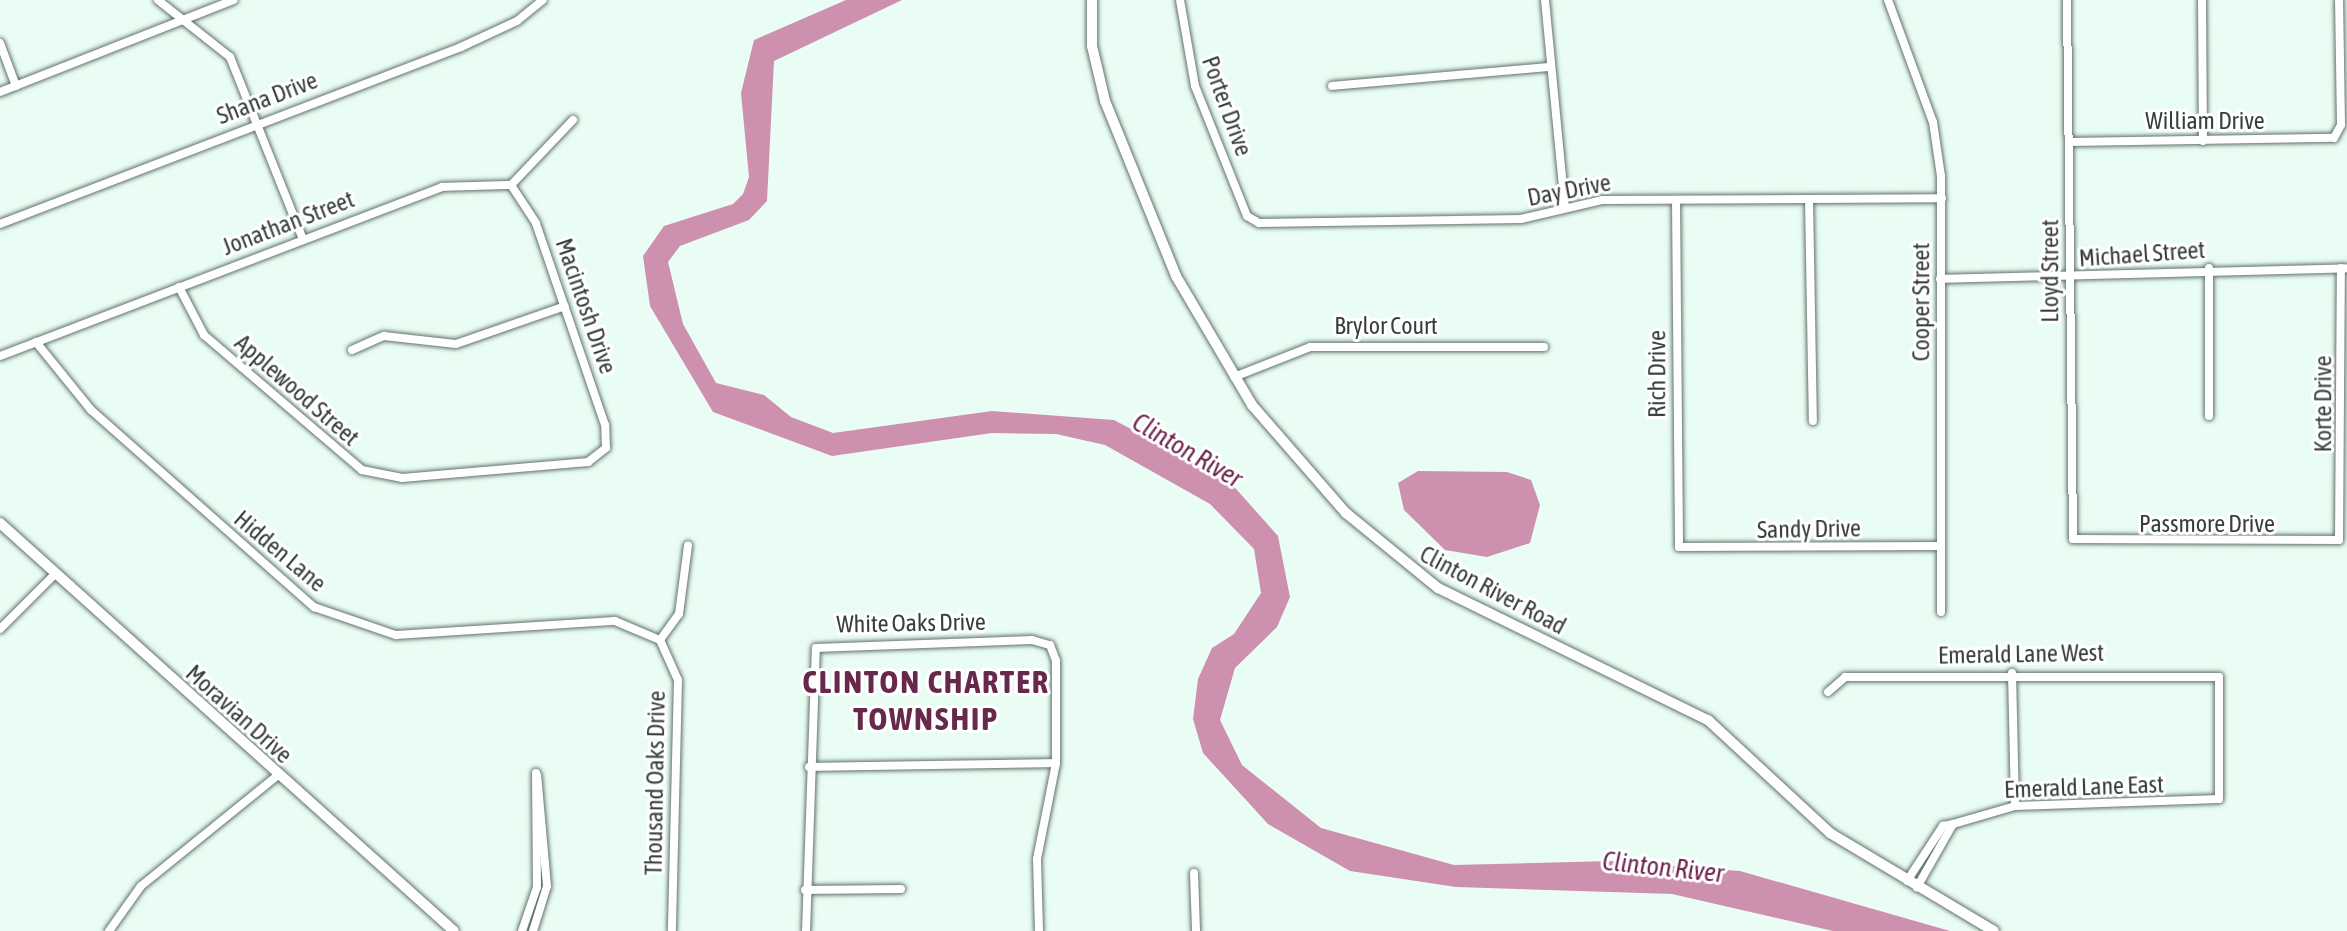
<!DOCTYPE html>
<html>
<head>
<meta charset="utf-8">
<style>
  body { margin:0 }
  #map { position:relative; width:2347px; height:931px; overflow:hidden; background:#eafdf4; font-family:"Asap Condensed",sans-serif }
  div>[style] { position:absolute }
  .water>* { inset:0; background:#cd90af }
  .roads { filter:drop-shadow(0 0 2px #61726a) drop-shadow(0 0 2px #61726a) }
  .minor>* { height:8px; margin:-4px; padding:0 4px; transform-origin:4px; border-radius:4px; background:#fff }
  .tertiary>* { height:10px; margin:-5px; padding:0 5px; transform-origin:5px; border-radius:5px; background:#fff }
  span { translate:-50% -50%; white-space:nowrap; text-align:center; line-height:1.15; -webkit-text-stroke:6px #fff; paint-order:stroke }
  .street-label { font-size:24px; color:#373e3b }
  .water-label { font-size:26px; color:#6d254f; font-style:italic }
  .district-label { font-size:32px; color:#66284b; font-weight:700; letter-spacing:2px }
</style>
</head>
<body>
<div id="map">
  <div class="water">
    <div style="clip-path:polygon(846px 0,902px 0,774px 61px,767px 201px,749px 220px,680px 246px,668px 262px,683px 324px,716px 383px,764px 395px,791px 417px,833px 433px,992px 411px,1114px 420px,1229px 481px,1278px 536px,1290px 597px,1277px 627px,1235px 668px,1220px 720px,1242px 765px,1321px 828px,1454px 865px,1612px 861px,1740px 871px,1950px 931px,1833px 931px,1672px 894px,1456px 887px,1350px 871px,1268px 824px,1203px 753px,1193px 719px,1198px 679px,1212px 648px,1234px 634px,1261px 593px,1254px 549px,1210px 504px,1105px 445px,1056px 434px,992px 433px,832px 456px,713px 412px,650px 306px,643px 256px,664px 226px,733px 204px,743px 194px,749px 177px,741px 93px,754px 40px)"></div>
    <div style="clip-path:polygon(1418px 471px,1507px 472px,1531px 480px,1540px 505px,1530px 543px,1487px 557px,1445px 550px,1404px 510px,1398px 483px)"></div>
  </div>
  <div class="roads">
    <div class="minor">
      <div style="left:158px;top:0;width:92px;rotate:38.4deg"></div>
      <div style="left:230px;top:57px;width:194px;rotate:68.2deg"></div>
      <div style="left:1180px;top:0;width:87px;rotate:80.1deg"></div>
      <div style="left:1195px;top:86px;width:140px;rotate:68.2deg"></div>
      <div style="left:1247px;top:216px;width:14px;rotate:30deg"></div>
      <div style="left:1259px;top:223px;width:262px;rotate:-0.9deg"></div>
      <div style="left:1521px;top:219px;width:83px;rotate:-13.2deg"></div>
      <div style="left:1602px;top:200px;width:340px;rotate:-0.3deg"></div>
      <div style="left:1545px;top:0;width:208px;rotate:84.5deg"></div>
      <div style="left:1888px;top:0;width:130px;rotate:69.8deg"></div>
      <div style="left:1933px;top:122px;width:55px;rotate:81.6deg"></div>
      <div style="left:1941px;top:176px;width:436px;rotate:90deg"></div>
      <div style="left:2067px;top:0;width:539px;rotate:89.36deg"></div>
      <div style="left:2073px;top:539px;width:266px;rotate:0.2deg"></div>
      <div style="left:2339px;top:540px;width:272px;rotate:-89.6deg"></div>
      <div style="left:2202px;top:0;width:141px;rotate:89.6deg"></div>
      <div style="left:0;top:43px;width:46px;rotate:69.6deg"></div>
      <div style="left:1332px;top:86px;width:219px;rotate:-5deg"></div>
      <div style="left:0;top:92px;width:251px;rotate:-21.5deg"></div>
      <div style="left:2070px;top:142px;width:264px;rotate:-0.9deg"></div>
      <div style="left:2334px;top:138px;width:15px;rotate:-62deg"></div>
      <div style="left:2341px;top:125px;width:125px;rotate:-90.9deg"></div>
      <div style="left:511px;top:185px;width:90px;rotate:-46.4deg"></div>
      <div style="left:1809px;top:199px;width:222px;rotate:89deg"></div>
      <div style="left:1676px;top:200px;width:347px;rotate:89.5deg"></div>
      <div style="left:1679px;top:547px;width:261px;rotate:-0.2deg"></div>
      <div style="left:0;top:224px;width:494px;rotate:-21deg"></div>
      <div style="left:461px;top:47px;width:62px;rotate:-24.9deg"></div>
      <div style="left:517px;top:21px;width:33px;rotate:-39deg"></div>
      <div style="left:2209px;top:268px;width:148px;rotate:90deg"></div>
      <div style="left:1940px;top:279px;width:407px;rotate:-1.5deg"></div>
      <div style="left:179px;top:287px;width:54px;rotate:62.5deg"></div>
      <div style="left:204px;top:335px;width:208px;rotate:40.5deg"></div>
      <div style="left:362px;top:470px;width:41px;rotate:11.3deg"></div>
      <div style="left:402px;top:478px;width:187px;rotate:-4.9deg"></div>
      <div style="left:588px;top:462px;width:23px;rotate:-38deg"></div>
      <div style="left:606px;top:448px;width:23px;rotate:-92deg"></div>
      <div style="left:605px;top:425px;width:213px;rotate:-108.9deg"></div>
      <div style="left:536px;top:223px;width:45px;rotate:-123.3deg"></div>
      <div style="left:36px;top:342px;width:87px;rotate:51deg"></div>
      <div style="left:91px;top:410px;width:298px;rotate:41.5deg"></div>
      <div style="left:314px;top:607px;width:87px;rotate:18.9deg"></div>
      <div style="left:396px;top:635px;width:219px;rotate:-3.7deg"></div>
      <div style="left:615px;top:621px;width:49px;rotate:22.9deg"></div>
      <div style="left:660px;top:640px;width:44px;rotate:65.8deg"></div>
      <div style="left:678px;top:680px;width:251px;rotate:91.4deg"></div>
      <div style="left:352px;top:350px;width:35px;rotate:-24deg"></div>
      <div style="left:384px;top:336px;width:72px;rotate:6.3deg"></div>
      <div style="left:456px;top:344px;width:115px;rotate:-19.2deg"></div>
      <div style="left:0;top:356px;width:473px;rotate:-20.9deg"></div>
      <div style="left:442px;top:187px;width:69px;rotate:-1.7deg"></div>
      <div style="left:1234px;top:377px;width:82px;rotate:-21.5deg"></div>
      <div style="left:1310px;top:347px;width:234px"></div>
      <div style="left:0;top:629px;width:79px;rotate:-45deg"></div>
      <div style="left:660px;top:640px;width:32px;rotate:-54deg"></div>
      <div style="left:679px;top:614px;width:69px;rotate:-82.5deg"></div>
      <div style="left:2012px;top:673px;width:133px;rotate:88.7deg"></div>
      <div style="left:1828px;top:692px;width:23px;rotate:-41deg"></div>
      <div style="left:1845px;top:677px;width:374px"></div>
      <div style="left:2219px;top:677px;width:122px;rotate:90deg"></div>
      <div style="left:2219px;top:799px;width:204px;rotate:178deg"></div>
      <div style="left:2015px;top:806px;width:65px;rotate:163.8deg"></div>
      <div style="left:809px;top:767px;width:247px;rotate:-0.9deg"></div>
      <div style="left:1194px;top:873px;width:58px;rotate:88deg"></div>
      <div style="left:1907px;top:881px;width:66px;rotate:-56.8deg"></div>
      <div style="left:1943px;top:826px;width:10px;rotate:-11deg"></div>
      <div style="left:1953px;top:824px;width:73px;rotate:119.7deg"></div>
      <div style="left:805px;top:890px;width:96px;rotate:-0.6deg"></div>
      <div style="left:109px;top:931px;width:55px;rotate:-54.6deg"></div>
      <div style="left:141px;top:886px;width:175px;rotate:-39deg"></div>
      <div style="left:522px;top:931px;width:46px;rotate:-71.2deg"></div>
      <div style="left:537px;top:887px;width:114px;rotate:-90.5deg"></div>
      <div style="left:533px;top:931px;width:47px;rotate:-72.7deg"></div>
      <div style="left:547px;top:886px;width:111px;rotate:-95.1deg"></div>
      <div style="left:806px;top:931px;width:283px;rotate:-88deg"></div>
      <div style="left:816px;top:648px;width:216px;rotate:-2.1deg"></div>
      <div style="left:1032px;top:640px;width:19px;rotate:16deg"></div>
      <div style="left:1050px;top:645px;width:17px;rotate:69deg"></div>
      <div style="left:1056px;top:661px;width:102px;rotate:90deg"></div>
      <div style="left:1056px;top:763px;width:98px;rotate:101.2deg"></div>
      <div style="left:1037px;top:859px;width:72px;rotate:88.4deg"></div>
    </div>
    <div class="tertiary">
      <div style="left:1092px;top:0;width:46px;rotate:90deg"></div>
      <div style="left:1092px;top:46px;width:57px;rotate:76.7deg"></div>
      <div style="left:1105px;top:101px;width:189px;rotate:67.9deg"></div>
      <div style="left:1176px;top:276px;width:150px;rotate:59.5deg"></div>
      <div style="left:1252px;top:405px;width:143px;rotate:49deg"></div>
      <div style="left:1346px;top:513px;width:119px;rotate:39.2deg"></div>
      <div style="left:1438px;top:588px;width:301px;rotate:26.1deg"></div>
      <div style="left:1708px;top:720px;width:166px;rotate:42.8deg"></div>
      <div style="left:1830px;top:833px;width:191px;rotate:30.9deg"></div>
      <div style="left:0;top:523px;width:610px;rotate:41.95deg"></div>
    </div>
  </div>
  <div class="street-label">
    <span style="left:267px;top:98px;rotate:-21deg">Shana Drive</span>
    <span style="left:1227px;top:106px;rotate:70deg">Porter Drive</span>
    <span style="left:2205px;top:121px">William Drive</span>
    <span style="left:1569px;top:190px;rotate:-11deg">Day Drive</span>
    <span style="left:288px;top:223px;rotate:-21deg">Jonathan Street</span>
    <span style="left:2142px;top:254px;rotate:-4deg">Michael Street</span>
    <span style="left:2050px;top:271px;rotate:-90deg">Lloyd Street</span>
    <span style="left:1921px;top:302px;rotate:-90deg">Cooper Street</span>
    <span style="left:586px;top:306px;rotate:71deg">Macintosh Drive</span>
    <span style="left:1386px;top:326px">Brylor Court</span>
    <span style="left:1657px;top:374px;rotate:-90deg">Rich Drive</span>
    <span style="left:297px;top:390px;rotate:41deg">Applewood Street</span>
    <span style="left:2323px;top:404px;rotate:-90deg">Korte Drive</span>
    <span style="left:2207px;top:524px">Passmore Drive</span>
    <span style="left:1809px;top:529px;rotate:-1deg">Sandy Drive</span>
    <span style="left:280px;top:551px;rotate:40deg">Hidden Lane</span>
    <span style="left:1493px;top:590px;rotate:28deg">Clinton River Road</span>
    <span style="left:911px;top:623px;rotate:-1deg">White Oaks Drive</span>
    <span style="left:2021px;top:654px;rotate:-1deg">Emerald Lane West</span>
    <span style="left:239px;top:714px;rotate:42deg">Moravian Drive</span>
    <span style="left:655px;top:783px;rotate:-89deg">Thousand Oaks Drive</span>
    <span style="left:2084px;top:787px;rotate:-2deg">Emerald Lane East</span>
  </div>
  <div class="water-label">
    <span style="left:1187px;top:451px;rotate:30deg">Clinton River</span>
    <span style="left:1663px;top:868px;rotate:6deg">Clinton River</span>
  </div>
  <div class="district-label">
    <span style="left:926px;top:701px">CLINTON CHARTER<br>TOWNSHIP</span>
  </div>
</div>
</body>
</html>
